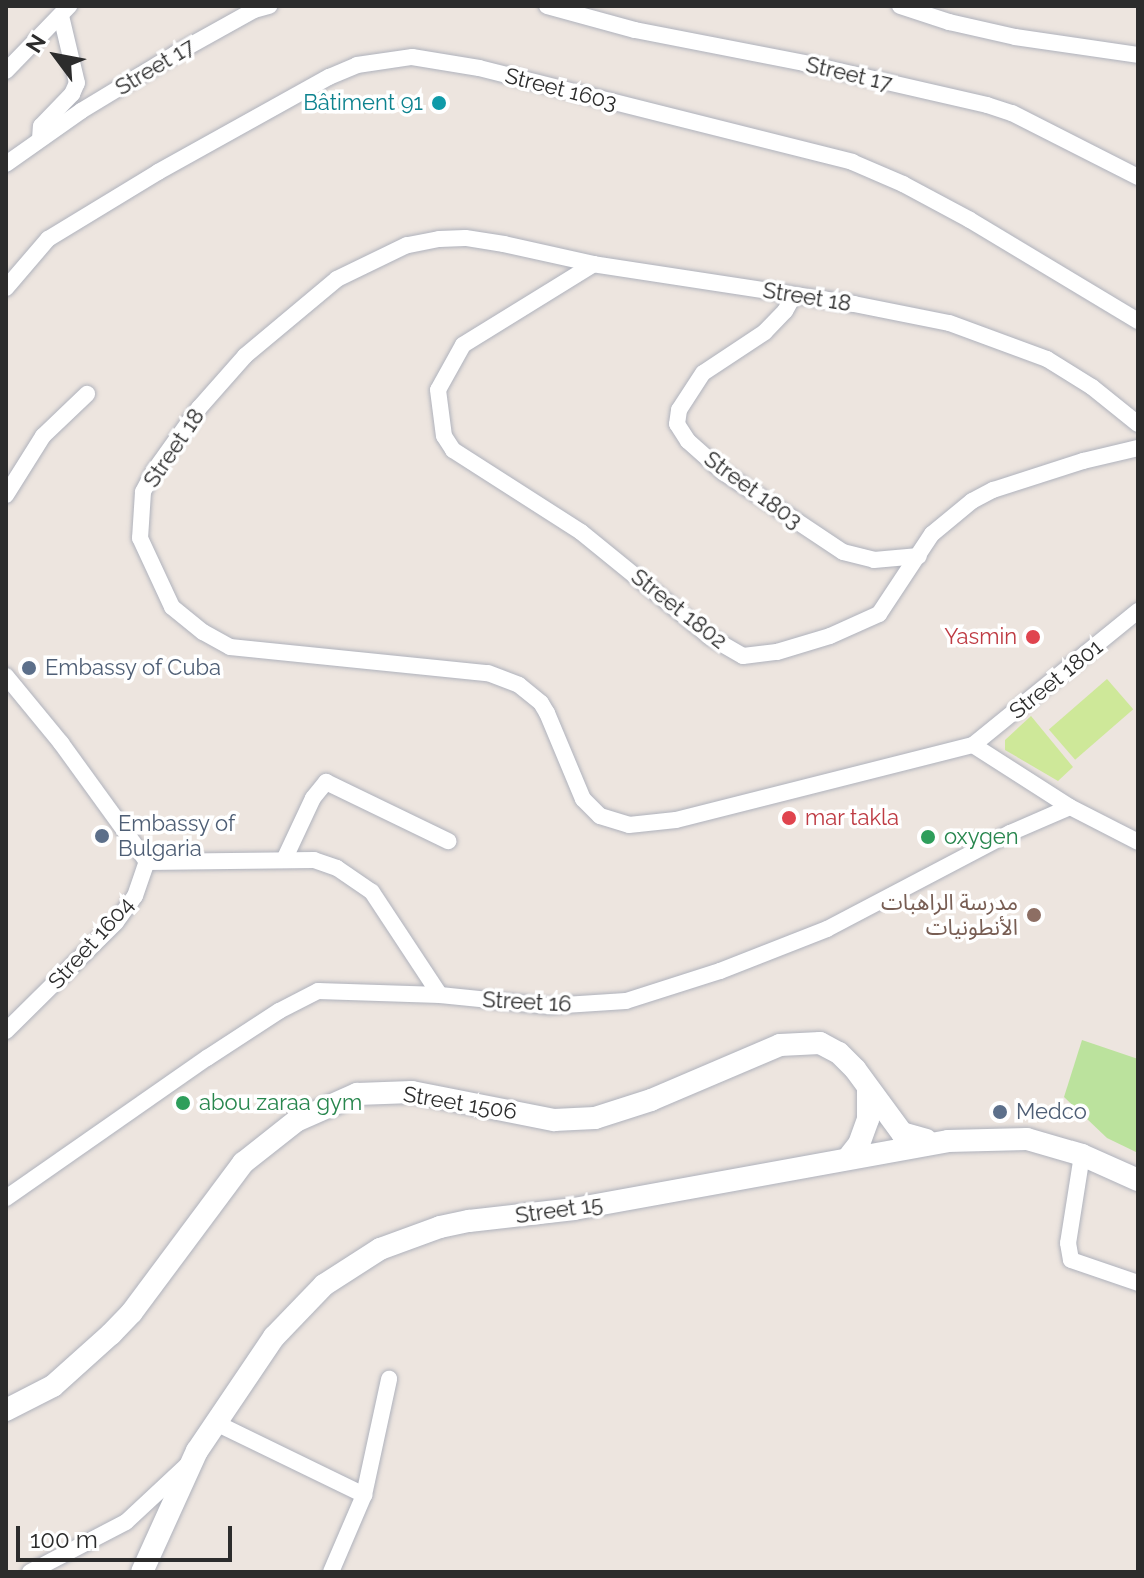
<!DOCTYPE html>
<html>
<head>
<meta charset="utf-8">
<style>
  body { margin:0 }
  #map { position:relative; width:1144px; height:1578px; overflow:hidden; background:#ede5df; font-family:Raleway,"Noto Sans Arabic",sans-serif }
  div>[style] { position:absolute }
  .green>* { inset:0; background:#bbe29d }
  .pitch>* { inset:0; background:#cee899; transform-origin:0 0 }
  .roads { filter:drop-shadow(0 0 2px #afb2bc) drop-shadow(0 0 2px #afb2bc) }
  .street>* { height:16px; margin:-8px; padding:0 8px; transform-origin:8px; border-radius:8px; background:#fff }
  .secondary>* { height:22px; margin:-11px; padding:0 11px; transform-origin:11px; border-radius:11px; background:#fff }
  .dots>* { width:22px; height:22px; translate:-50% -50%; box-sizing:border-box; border:4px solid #fff; border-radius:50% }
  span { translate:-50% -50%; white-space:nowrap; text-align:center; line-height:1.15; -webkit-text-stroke:7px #fff; paint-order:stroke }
  .street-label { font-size:22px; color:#2c2c2c }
  .culture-label { font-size:22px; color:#0d838f }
  .right { translate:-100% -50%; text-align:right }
  .health-label { font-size:22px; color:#be3a42 }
  .left { translate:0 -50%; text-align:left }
  .service-label { font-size:22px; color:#4e5e75 }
  .leisure-label { font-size:22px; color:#27864d }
  .education-label { font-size:22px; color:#785e54 }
  .frame { position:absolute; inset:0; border:8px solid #2c2c2c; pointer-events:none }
  .north { position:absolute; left:16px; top:16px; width:80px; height:80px; -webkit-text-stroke:6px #fff; paint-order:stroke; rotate:302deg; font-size:22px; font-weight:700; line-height:32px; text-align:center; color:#2c2c2c }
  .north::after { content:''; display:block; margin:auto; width:28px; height:36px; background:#2c2c2c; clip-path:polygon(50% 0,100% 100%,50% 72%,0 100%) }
  .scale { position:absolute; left:16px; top:1526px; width:216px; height:36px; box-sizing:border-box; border:4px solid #2c2c2c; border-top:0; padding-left:10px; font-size:24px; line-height:28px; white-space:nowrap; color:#2c2c2c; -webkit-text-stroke:6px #fff; paint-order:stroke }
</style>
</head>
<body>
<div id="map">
  <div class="green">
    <div style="clip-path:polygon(1082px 1040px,1138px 1059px,1138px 1153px,1107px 1138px,1064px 1097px)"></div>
  </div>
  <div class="pitch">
    <div style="left:1107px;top:679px;width:40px;height:77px;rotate:49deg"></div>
    <div style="clip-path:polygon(1031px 716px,1073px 767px,1058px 781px,1005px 750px,1005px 740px)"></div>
  </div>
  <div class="roads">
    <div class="street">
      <div style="left:547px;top:6px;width:91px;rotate:15.3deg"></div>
      <div style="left:635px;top:30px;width:172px;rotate:11deg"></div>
      <div style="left:804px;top:63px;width:188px;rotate:12.9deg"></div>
      <div style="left:987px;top:105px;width:26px;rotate:18deg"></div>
      <div style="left:1012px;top:113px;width:141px;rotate:26.9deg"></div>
      <div style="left:900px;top:6px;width:52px;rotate:18.1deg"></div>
      <div style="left:949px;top:22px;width:68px;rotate:12.8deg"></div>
      <div style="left:1015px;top:37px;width:124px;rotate:8.3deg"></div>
      <div style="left:6px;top:71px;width:91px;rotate:-45.9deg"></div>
      <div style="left:40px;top:139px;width:13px;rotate:-86deg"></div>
      <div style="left:41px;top:126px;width:45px;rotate:-45.9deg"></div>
      <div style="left:72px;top:94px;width:12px;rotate:-66deg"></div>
      <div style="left:77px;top:83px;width:69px;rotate:-103.4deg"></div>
      <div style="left:6px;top:164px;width:92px;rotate:-35.2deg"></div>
      <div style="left:81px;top:111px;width:110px;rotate:-31.2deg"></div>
      <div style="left:175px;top:54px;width:90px;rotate:-29.1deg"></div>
      <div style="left:254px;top:10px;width:16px;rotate:-15deg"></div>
      <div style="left:594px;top:264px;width:154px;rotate:148.3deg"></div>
      <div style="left:463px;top:345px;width:51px;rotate:119.1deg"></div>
      <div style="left:438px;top:390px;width:46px;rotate:82.6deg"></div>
      <div style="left:444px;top:436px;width:17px;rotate:57deg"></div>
      <div style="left:453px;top:450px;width:152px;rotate:32.6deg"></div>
      <div style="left:581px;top:532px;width:166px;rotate:39.1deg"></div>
      <div style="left:710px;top:637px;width:38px;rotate:30deg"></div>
      <div style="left:743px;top:656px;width:34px;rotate:-7deg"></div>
      <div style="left:777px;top:652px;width:55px;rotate:-16.8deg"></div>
      <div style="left:830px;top:636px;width:54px;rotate:-24.2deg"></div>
      <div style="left:879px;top:614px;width:96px;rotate:-56.5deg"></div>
      <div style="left:932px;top:534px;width:52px;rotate:-39.5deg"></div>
      <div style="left:972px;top:501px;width:24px;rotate:-28deg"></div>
      <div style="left:993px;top:490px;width:95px;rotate:-17.9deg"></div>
      <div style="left:1083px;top:461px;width:57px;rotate:-13.3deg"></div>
      <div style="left:6px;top:288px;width:65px;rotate:-49.4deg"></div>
      <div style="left:48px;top:239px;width:129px;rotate:-31.3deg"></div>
      <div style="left:158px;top:172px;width:196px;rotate:-29.1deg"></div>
      <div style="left:329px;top:77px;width:30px;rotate:-23deg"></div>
      <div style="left:357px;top:65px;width:56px;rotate:-8.3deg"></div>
      <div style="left:412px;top:57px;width:68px;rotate:9.3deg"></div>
      <div style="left:479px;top:68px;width:385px;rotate:14.1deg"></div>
      <div style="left:852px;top:162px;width:56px;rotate:23.3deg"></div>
      <div style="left:903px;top:184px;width:76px;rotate:28.2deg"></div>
      <div style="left:970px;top:220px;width:196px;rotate:31deg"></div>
      <div style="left:794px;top:295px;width:18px;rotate:119deg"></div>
      <div style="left:785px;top:311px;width:29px;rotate:134deg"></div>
      <div style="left:765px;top:332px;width:74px;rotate:146.5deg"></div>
      <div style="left:703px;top:373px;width:44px;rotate:123deg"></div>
      <div style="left:679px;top:410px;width:14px;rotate:98deg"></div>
      <div style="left:677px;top:424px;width:20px;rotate:57deg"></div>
      <div style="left:688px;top:441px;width:47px;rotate:41.5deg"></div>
      <div style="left:723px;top:472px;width:144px;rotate:33.7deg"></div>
      <div style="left:843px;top:552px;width:32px;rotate:14deg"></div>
      <div style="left:874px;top:560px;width:45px;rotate:-5.1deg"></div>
      <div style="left:1138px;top:424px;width:59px;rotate:-141.2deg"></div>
      <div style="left:1092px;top:387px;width:53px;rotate:-148.1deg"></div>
      <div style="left:1047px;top:359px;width:104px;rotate:-159.8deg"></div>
      <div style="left:949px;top:323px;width:97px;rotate:-168.7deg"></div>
      <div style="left:854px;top:304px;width:263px;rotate:-171.3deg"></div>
      <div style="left:594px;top:264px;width:92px;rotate:-167.5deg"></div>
      <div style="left:504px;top:244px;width:39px;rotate:-171deg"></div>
      <div style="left:465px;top:238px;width:26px;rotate:178deg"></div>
      <div style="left:439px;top:239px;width:33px;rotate:169deg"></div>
      <div style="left:407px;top:245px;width:78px;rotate:154.1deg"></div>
      <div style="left:337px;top:279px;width:120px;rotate:140.1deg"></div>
      <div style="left:245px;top:356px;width:69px;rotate:131.5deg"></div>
      <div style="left:199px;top:408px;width:77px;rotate:125.5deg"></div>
      <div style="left:154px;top:471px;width:24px;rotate:118deg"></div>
      <div style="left:143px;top:492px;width:46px;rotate:93.7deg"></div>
      <div style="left:140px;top:538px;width:76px;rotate:65.1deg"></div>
      <div style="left:172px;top:607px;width:40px;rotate:39deg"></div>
      <div style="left:203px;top:632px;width:31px;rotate:29deg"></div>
      <div style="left:230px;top:647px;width:259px;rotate:5.8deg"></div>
      <div style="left:488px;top:673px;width:33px;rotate:21deg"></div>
      <div style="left:519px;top:685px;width:28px;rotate:39deg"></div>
      <div style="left:541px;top:703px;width:12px;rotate:59deg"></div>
      <div style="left:547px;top:713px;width:93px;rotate:67.3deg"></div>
      <div style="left:583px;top:799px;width:24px;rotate:45deg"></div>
      <div style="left:600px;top:816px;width:30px;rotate:17deg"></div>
      <div style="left:629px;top:825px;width:47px;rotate:-6.1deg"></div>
      <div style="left:676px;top:820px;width:306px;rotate:-14.2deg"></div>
      <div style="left:973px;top:745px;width:213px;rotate:-39.1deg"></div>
      <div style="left:6px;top:495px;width:70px;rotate:-57.9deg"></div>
      <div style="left:43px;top:436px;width:61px;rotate:-43.7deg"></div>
      <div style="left:6px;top:676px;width:87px;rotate:50.6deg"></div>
      <div style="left:61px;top:743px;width:147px;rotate:54.1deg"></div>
      <div style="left:973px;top:745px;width:115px;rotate:32.6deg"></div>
      <div style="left:1070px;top:807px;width:76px;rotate:27.2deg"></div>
      <div style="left:284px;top:860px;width:68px;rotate:-64.9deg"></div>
      <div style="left:313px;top:798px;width:21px;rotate:-51deg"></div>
      <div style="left:326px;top:782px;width:136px;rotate:25.8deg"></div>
      <div style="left:147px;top:862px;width:167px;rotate:-0.7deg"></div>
      <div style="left:314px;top:860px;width:24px;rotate:19deg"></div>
      <div style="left:337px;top:868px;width:42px;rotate:34.4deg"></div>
      <div style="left:372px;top:892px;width:123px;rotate:56.6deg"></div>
      <div style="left:6px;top:1031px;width:155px;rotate:-44.7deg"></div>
      <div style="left:116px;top:922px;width:32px;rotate:-54deg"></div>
      <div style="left:135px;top:896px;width:36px;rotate:-71deg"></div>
      <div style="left:1082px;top:1155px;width:89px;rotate:99deg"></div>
      <div style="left:1068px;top:1243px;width:17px;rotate:80deg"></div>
      <div style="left:1071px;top:1260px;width:71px;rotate:18.9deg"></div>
      <div style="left:6px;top:1198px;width:245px;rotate:-34.9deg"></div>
      <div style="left:207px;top:1058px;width:86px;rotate:-33.1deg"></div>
      <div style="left:279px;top:1011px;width:44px;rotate:-27.1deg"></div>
      <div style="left:318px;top:991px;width:122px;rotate:1.9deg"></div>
      <div style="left:440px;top:995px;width:110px;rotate:5.8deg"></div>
      <div style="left:549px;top:1006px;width:77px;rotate:-3.7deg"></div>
      <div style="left:626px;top:1001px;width:99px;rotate:-17.7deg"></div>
      <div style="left:720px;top:971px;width:115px;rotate:-21.4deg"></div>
      <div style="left:827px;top:929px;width:207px;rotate:-27.7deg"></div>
      <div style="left:1010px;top:833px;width:65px;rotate:-23.4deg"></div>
      <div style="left:216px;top:1423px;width:165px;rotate:25.9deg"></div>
      <div style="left:30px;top:1572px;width:108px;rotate:-27.5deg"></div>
      <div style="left:126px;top:1522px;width:82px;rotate:-43deg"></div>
      <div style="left:331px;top:1572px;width:84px;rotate:-66.8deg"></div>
      <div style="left:364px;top:1495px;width:119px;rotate:-77.8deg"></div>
    </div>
    <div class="secondary">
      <div style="left:848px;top:1158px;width:18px;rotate:-52deg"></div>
      <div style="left:859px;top:1144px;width:27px;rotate:-70deg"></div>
      <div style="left:868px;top:1119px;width:31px;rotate:-90deg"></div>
      <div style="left:6px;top:1410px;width:53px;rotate:-27.1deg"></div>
      <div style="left:53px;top:1386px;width:78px;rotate:-41.9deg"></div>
      <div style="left:111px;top:1334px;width:30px;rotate:-46deg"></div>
      <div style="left:132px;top:1312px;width:186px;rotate:-53.3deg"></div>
      <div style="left:243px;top:1163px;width:68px;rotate:-38.4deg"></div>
      <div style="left:296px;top:1121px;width:67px;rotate:-23.9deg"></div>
      <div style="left:357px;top:1094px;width:55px;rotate:-2.1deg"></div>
      <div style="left:412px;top:1092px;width:145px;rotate:11.2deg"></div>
      <div style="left:554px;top:1120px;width:41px;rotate:-2.8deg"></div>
      <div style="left:595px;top:1118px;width:59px;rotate:-17.8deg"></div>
      <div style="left:651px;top:1100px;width:140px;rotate:-23.1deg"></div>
      <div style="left:780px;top:1045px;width:40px;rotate:-2.9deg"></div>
      <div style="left:820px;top:1043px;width:21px;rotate:28deg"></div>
      <div style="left:839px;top:1053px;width:23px;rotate:45deg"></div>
      <div style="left:855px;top:1069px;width:79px;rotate:53.7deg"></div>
      <div style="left:902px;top:1133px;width:25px;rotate:16deg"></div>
      <div style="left:142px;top:1572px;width:133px;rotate:-65.6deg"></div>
      <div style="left:197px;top:1451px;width:138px;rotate:-56deg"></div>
      <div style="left:274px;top:1337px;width:72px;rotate:-46.1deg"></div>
      <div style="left:324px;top:1285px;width:67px;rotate:-32.7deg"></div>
      <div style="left:380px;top:1249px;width:64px;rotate:-20.1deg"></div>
      <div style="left:440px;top:1227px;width:30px;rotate:-12deg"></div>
      <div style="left:469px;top:1221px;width:106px;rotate:-6.5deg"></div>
      <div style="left:574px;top:1209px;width:380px;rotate:-10.3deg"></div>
      <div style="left:948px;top:1141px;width:79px;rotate:-1.5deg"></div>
      <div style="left:1027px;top:1139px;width:57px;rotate:16.2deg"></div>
      <div style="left:1082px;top:1155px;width:61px;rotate:24.1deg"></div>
    </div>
  </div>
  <div class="dots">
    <div style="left:439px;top:103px;background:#0f9aa8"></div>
    <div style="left:1033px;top:637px;background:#e0444e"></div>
    <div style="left:29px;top:668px;background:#5c6f8a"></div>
    <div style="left:789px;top:818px;background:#e0444e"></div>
    <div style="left:102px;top:836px;background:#5c6f8a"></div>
    <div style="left:928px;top:837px;background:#2e9e5b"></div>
    <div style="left:1034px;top:915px;background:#8d6e63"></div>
    <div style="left:183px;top:1103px;background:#2e9e5b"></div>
    <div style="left:1000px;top:1112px;background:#5c6f8a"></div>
  </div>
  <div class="street-label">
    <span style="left:155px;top:67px;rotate:-31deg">Street 17</span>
    <span style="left:849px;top:74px;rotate:13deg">Street 17</span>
    <span style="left:561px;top:89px;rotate:14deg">Street 1603</span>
    <span style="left:807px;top:297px;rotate:9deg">Street 18</span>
    <span style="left:174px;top:448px;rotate:-56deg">Street 18</span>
    <span style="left:753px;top:490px;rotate:36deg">Street 1803</span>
    <span style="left:679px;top:609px;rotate:38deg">Street 1802</span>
    <span style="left:1056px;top:679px;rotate:-39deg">Street 1801</span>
    <span style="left:91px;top:943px;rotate:-48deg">Street 1604</span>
    <span style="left:527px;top:1002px;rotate:3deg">Street 16</span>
    <span style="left:460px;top:1103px;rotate:9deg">Street 1506</span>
    <span style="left:559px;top:1210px;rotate:-8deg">Street 15</span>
  </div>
  <div class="culture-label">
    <span class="right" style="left:423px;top:103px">Bâtiment 91</span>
  </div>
  <div class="health-label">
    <span class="right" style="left:1017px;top:637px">Yasmin</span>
    <span class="left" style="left:805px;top:818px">mar takla</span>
  </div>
  <div class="service-label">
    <span class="left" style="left:45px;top:668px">Embassy of Cuba</span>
    <span class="left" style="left:118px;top:836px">Embassy of<br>Bulgaria</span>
    <span class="left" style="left:1016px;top:1112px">Medco</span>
  </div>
  <div class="leisure-label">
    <span class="left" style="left:944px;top:837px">oxygen</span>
    <span class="left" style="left:199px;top:1103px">abou zaraa gym</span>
  </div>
  <div class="education-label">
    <span class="right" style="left:1018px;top:915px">مدرسة الراهبات<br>الأنطونيات</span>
  </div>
  <div class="frame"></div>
  <div class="north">N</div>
  <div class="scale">100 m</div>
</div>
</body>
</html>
